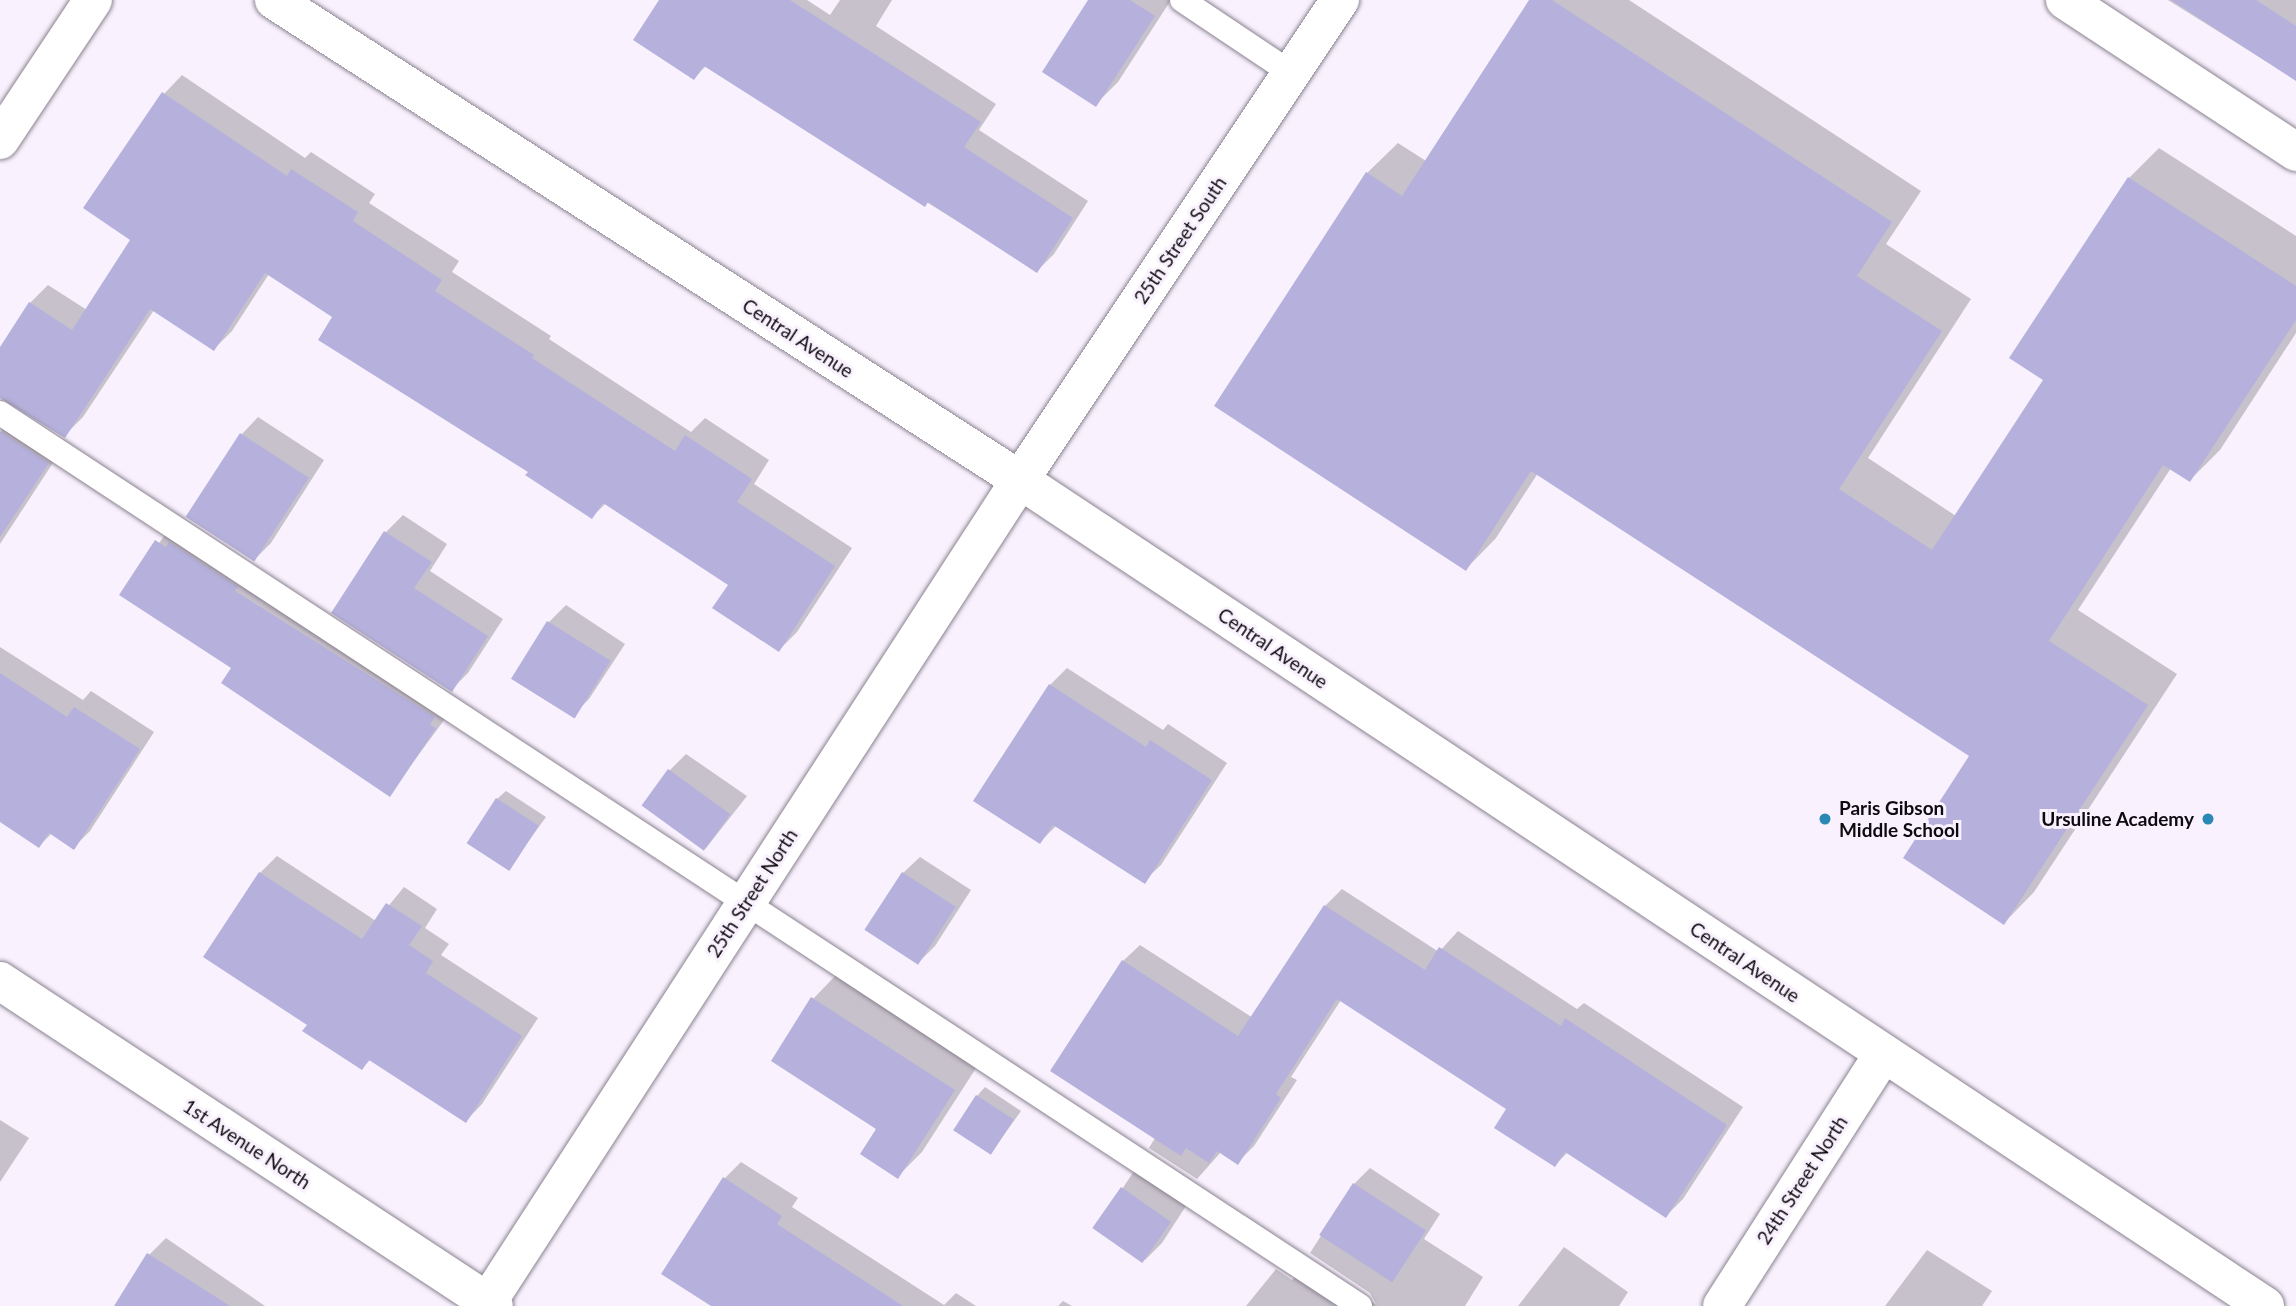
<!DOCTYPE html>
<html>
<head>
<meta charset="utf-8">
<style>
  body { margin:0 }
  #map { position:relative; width:2296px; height:1306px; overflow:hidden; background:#f9f2fe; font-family:Lato,sans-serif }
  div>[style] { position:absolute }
  .shadow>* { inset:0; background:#0003 }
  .building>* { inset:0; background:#b5b1dc; transform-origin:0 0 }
  .roads { filter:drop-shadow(0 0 2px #8b8290) drop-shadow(0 0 2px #8b8290) }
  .lane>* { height:24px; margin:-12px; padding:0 12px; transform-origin:12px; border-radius:12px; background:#fff }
  .street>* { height:38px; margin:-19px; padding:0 19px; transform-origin:19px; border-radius:19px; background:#fff }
  .secondary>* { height:38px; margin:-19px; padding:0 19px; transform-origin:19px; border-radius:19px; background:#fff }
  .dots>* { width:19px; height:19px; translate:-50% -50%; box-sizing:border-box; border:4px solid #f9f2fe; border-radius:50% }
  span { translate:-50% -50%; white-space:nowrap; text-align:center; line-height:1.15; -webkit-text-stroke:6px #f9f2fe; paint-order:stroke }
  .street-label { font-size:19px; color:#0e0b10 }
  .poi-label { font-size:19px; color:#0e0b10; font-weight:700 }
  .left { translate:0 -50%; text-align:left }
  .right { translate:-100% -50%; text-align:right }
</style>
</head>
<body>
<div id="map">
  <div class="shadow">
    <div style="clip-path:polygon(661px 0,807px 0,830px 15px,840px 0,892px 0,876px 26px,996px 104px,979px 130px,1088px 201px,1054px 254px,1037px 271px,707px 65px,694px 78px)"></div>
    <div style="clip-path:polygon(1093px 0,1171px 0,1118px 82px,1095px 105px)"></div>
    <div style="clip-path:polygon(1531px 0,1629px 0,1921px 191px,1886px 244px,1971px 299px,1868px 458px,1956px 516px,2045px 379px,2129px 178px,2159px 148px,2296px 236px,2296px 333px,2220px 450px,2190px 480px,2171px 468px,2078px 610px,2177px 674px,2034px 892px,2004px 923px,1972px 756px,1538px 473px,1496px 538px,1466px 569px,1367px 173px,1398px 143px,1426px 161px)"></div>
    <div style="clip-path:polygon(2168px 0,2296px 0,2296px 80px)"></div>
    <div style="clip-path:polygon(182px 75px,305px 158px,311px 152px,375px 194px,369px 203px,459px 261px,452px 272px,551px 336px,549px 339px,691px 432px,705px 418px,769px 460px,754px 484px,852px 548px,797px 632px,779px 650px,730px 584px,606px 503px,592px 517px,335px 317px,269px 274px,232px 331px,214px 349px,154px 310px,83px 417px,65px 435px,9px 399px,0 398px,0 350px,30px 303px,48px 285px,87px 310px,133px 240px,164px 94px)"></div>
    <div style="clip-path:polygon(2px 399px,8px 409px,64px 446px,0 544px)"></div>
    <div style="clip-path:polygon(258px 417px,324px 460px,271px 543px,254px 560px,242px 434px)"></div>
    <div style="clip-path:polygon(403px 515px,447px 544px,430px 571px,503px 619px,468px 673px,451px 690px,334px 612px,386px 532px)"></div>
    <div style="clip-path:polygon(172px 525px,450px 712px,389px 795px,233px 667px,122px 595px)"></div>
    <div style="clip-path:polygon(566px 605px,625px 644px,589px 699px,572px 716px,513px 677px,549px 622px)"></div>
    <div style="clip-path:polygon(0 647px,83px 700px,91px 691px,154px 732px,90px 831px,74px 847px,52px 833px,39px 846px,0 793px)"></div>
    <div style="clip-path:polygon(1067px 668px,1163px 730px,1168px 724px,1227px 763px,1161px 865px,1144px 881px,1057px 825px,1040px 842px,1050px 685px)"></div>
    <div style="clip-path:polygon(686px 754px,747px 796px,706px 848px,669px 771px)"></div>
    <div style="clip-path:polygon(506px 791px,546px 817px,509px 868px,497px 799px)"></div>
    <div style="clip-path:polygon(277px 856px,376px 921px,404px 887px,437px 909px,425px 928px,449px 944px,441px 955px,538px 1018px,482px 1104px,466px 1121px,371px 1059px,362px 1068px,309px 1024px,260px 873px)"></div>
    <div style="clip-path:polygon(920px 857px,971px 890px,935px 946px,918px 963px,903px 873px)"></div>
    <div style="clip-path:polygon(1342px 889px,1439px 952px,1458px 931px,1577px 1009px,1584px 1003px,1743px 1107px,1683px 1199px,1666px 1216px,1568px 1152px,1555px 1165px,1509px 1109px,1341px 1000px,1291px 1077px,1297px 1080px,1254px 1146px,1237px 1163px,1221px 1152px,1197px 1179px,1149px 1148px,1155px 1138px,1123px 961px,1140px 945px,1253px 1018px,1325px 906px)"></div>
    <div style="clip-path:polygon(837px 974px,978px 1065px,922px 1152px,898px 1176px,813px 999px)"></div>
    <div style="clip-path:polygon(985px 1087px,1021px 1111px,991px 1153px,977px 1096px)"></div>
    <div style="clip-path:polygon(0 1120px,29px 1138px,0 1182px)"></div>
    <div style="clip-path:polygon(1149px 1157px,1197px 1189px,1162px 1243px,1145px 1260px,1096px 1229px,1132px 1174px)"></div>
    <div style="clip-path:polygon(741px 1162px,798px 1198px,792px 1207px,944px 1305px,956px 1293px,976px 1306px,715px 1306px,724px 1179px)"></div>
    <div style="clip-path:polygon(1370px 1168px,1440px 1214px,1424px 1239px,1483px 1277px,1465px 1306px,1246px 1306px,1276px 1269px,1292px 1280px,1308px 1264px,1376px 1304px,1370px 1293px,1310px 1253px,1354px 1184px)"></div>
    <div style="clip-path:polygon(166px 1238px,265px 1306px,116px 1306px,149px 1255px)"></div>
    <div style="clip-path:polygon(1564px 1247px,1628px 1292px,1619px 1306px,1518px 1306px)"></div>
    <div style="clip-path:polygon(1927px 1250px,1992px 1291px,1982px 1306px,1885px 1306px)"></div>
    <div style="clip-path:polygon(1063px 1301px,1072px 1306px,1058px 1306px)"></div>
  </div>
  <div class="building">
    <div style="clip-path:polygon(659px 0,790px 0,981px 122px,964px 147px,1073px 218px,1037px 273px,928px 202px,925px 207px,704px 66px,694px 80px,633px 40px)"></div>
    <div style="clip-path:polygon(1088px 0,1130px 0,1155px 16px,1096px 107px,1042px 72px)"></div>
    <div style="clip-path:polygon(1529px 0,1552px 0,1892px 222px,1857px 276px,1942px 331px,1839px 489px,1932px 550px,2043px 380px,2009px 358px,2128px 177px,2296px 286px,2296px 320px,2190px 482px,2163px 465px,2049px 641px,2148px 705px,2004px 925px,1903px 858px,1969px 756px,1531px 471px,1466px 571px,1214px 406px,1366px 172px,1402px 196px)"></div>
    <div style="clip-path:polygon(2171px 0,2256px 0,2296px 26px,2296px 81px)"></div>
    <div style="clip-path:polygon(162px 92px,287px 176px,291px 169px,358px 212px,353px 221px,442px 280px,435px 291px,534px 355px,532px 358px,675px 451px,685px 435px,752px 479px,737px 502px,835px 566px,779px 652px,712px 608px,728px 585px,603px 503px,592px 519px,525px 475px,528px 472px,318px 340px,332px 317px,265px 273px,214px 351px,150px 309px,65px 438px,0 398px,0 347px,29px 302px,72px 330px,130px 240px,83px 208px)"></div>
    <div style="clip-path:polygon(0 431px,49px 463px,0 537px)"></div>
    <div style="left:240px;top:433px;width:82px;height:100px;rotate:33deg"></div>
    <div style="clip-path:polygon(384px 531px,432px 562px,414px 588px,488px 636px,452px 692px,331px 613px)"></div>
    <div style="clip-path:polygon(155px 540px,166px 547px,169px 542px,238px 587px,235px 591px,435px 717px,430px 725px,436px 728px,390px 797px,221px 683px,231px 668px,119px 595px)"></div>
    <div style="left:547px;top:621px;width:75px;height:68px;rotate:32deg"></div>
    <div style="clip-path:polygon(0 673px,67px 717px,74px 707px,140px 749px,74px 850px,49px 833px,39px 848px,0 822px)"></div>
    <div style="clip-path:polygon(1049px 684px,1146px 747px,1150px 740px,1212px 780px,1145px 884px,1053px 825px,1040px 844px,973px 801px)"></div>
    <div style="left:668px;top:769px;width:77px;height:45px;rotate:36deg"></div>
    <div style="left:496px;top:798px;width:51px;height:54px;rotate:33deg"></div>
    <div style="clip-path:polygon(259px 872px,362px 939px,386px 903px,422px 926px,409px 945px,433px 961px,426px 973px,522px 1036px,466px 1123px,369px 1060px,362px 1070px,302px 1031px,307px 1025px,203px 957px)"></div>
    <div style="left:902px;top:872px;width:64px;height:69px;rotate:33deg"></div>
    <div style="clip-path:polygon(1324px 905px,1425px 970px,1439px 947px,1561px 1026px,1565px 1018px,1727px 1125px,1666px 1218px,1565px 1152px,1555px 1167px,1494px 1128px,1506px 1109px,1337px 999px,1276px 1094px,1281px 1098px,1238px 1165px,1217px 1151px,1209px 1163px,1186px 1148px,1181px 1156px,1050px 1071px,1122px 960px,1238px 1036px)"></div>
    <div style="clip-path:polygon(811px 997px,955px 1090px,898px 1179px,860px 1154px,876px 1129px,771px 1061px)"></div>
    <div style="left:976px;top:1095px;width:45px;height:42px;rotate:33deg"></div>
    <div style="clip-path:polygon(723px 1177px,782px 1216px,777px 1224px,903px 1306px,711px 1306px,661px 1274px)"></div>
    <div style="left:1353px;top:1183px;width:87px;height:62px;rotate:33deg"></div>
    <div style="left:1121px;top:1187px;width:61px;height:50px;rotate:35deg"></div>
    <div style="clip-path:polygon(147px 1253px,230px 1306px,114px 1306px)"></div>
  </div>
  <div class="roads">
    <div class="lane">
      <div style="left:1182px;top:0;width:131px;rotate:33.8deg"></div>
      <div style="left:0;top:413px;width:1627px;rotate:33.29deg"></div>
    </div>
    <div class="street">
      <div style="left:2065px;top:0;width:277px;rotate:33.3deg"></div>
      <div style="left:1722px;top:1306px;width:299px;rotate:-57.4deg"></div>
    </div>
    <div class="secondary">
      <div style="left:274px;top:0;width:887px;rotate:32.76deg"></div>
      <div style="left:1020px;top:480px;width:1494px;rotate:33.56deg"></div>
      <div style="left:0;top:140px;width:168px;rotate:-56.4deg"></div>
      <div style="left:0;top:981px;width:591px;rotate:33.34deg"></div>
      <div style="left:485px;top:1306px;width:984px;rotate:-57.07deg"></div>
      <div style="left:1020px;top:480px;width:577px;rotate:-56.31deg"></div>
    </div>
  </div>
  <div class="dots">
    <div style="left:1825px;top:819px;background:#2a89b4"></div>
    <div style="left:2208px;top:819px;background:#2a89b4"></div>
  </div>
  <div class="street-label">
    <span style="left:1180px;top:240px;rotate:-56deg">25th Street South</span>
    <span style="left:798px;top:338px;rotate:33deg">Central Avenue</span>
    <span style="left:1273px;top:648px;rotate:34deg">Central Avenue</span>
    <span style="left:752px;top:893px;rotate:-57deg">25th Street North</span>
    <span style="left:1745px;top:962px;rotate:34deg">Central Avenue</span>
    <span style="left:247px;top:1144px;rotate:33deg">1st Avenue North</span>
    <span style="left:1802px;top:1180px;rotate:-57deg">24th Street North</span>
  </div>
  <div class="poi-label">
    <span class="left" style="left:1839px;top:819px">Paris Gibson<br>Middle School</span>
    <span class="right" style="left:2194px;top:819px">Ursuline Academy</span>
  </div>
</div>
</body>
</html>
